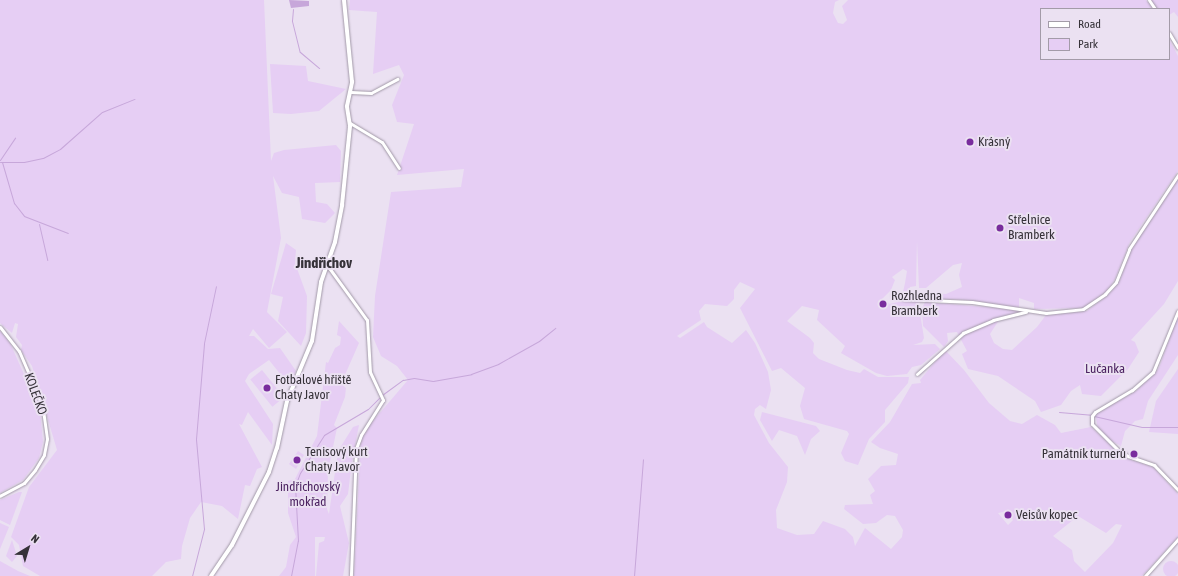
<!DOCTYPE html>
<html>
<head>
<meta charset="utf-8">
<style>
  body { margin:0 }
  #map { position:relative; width:1178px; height:576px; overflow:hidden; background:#ebe1f2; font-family:"Asap Condensed",sans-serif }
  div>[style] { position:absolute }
  .green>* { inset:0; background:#e6cef4; transform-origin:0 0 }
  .round { border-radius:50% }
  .water>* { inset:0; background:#c7a7da }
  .stream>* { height:1px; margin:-0.5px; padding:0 0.5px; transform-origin:0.5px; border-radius:0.5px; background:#c7a7da }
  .roads { filter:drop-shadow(0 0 1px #a299a8) drop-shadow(0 0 1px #a299a8) }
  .street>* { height:3px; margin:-1.5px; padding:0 1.5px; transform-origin:1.5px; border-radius:1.5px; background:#fff }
  .secondary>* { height:4px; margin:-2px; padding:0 2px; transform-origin:2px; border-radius:2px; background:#fff }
  .dots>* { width:11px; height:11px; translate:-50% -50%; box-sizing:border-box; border:2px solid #ebe1f2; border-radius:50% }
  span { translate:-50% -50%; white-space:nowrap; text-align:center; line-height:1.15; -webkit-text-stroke:4px #ebe1f2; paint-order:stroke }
  .poi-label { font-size:13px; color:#363239 }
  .left { translate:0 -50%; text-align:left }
  .right { translate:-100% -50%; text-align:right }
  .park-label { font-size:13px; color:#4d2462 }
  .street-label { font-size:13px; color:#363239 }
  .quarter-label { font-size:15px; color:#363239; font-weight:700 }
  .legend { position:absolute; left:1040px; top:8px; width:130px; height:52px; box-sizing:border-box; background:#ebe1f2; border:1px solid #a39ba8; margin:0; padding:5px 7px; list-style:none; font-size:12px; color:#363239 }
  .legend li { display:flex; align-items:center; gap:8px; height:20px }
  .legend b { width:20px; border:1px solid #a39ba8 }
  .north { position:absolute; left:8px; top:528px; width:40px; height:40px; -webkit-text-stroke:3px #ebe1f2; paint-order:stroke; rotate:38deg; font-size:11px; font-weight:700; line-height:16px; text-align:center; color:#363239 }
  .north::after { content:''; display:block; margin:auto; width:14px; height:18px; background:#363239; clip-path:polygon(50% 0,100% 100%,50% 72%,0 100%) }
</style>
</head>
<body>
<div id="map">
  <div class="green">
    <div style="clip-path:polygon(0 0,264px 0,271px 161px,274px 153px,284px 150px,336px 145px,341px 151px,340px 182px,315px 183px,316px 202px,327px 204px,335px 213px,325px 223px,302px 219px,299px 197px,282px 193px,273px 176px,281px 238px,267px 312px,287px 332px,269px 348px,253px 329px,249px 336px,254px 336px,268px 349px,280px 348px,296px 371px,291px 380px,285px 380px,269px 360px,249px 374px,245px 381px,273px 424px,272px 445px,248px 412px,242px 425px,239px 424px,262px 467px,257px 469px,250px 486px,245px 485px,238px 519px,222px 506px,201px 502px,190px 518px,182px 546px,181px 559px,166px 562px,152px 576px,40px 576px,23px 566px,19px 545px,11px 537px,29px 487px,57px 450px,32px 366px,21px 350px,22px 345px,16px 337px,18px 324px,15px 323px,12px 333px,0 323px)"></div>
    <div style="clip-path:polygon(evenodd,350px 0,839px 0,835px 2px,833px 13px,838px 23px,843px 24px,847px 20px,842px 6px,848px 0,1146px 0,1153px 9px,1041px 9px,1041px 59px,1169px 59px,1169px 39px,1178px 56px,1178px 171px,1130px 242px,1115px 279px,1107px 291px,1084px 308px,1034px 309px,1034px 303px,1019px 298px,1019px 308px,965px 300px,924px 298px,923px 293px,946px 294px,962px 287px,959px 275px,962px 263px,953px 265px,926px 288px,919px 288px,917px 241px,916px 286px,910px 287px,909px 290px,913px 297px,897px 294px,898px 291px,903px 292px,905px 283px,907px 271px,903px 269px,892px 277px,895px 280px,891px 290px,882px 299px,890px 304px,906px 300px,918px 301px,924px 338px,922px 342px,913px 345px,935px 344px,940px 349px,921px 365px,912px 367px,907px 374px,887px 376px,876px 373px,841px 353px,845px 346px,817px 320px,819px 310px,802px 306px,787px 321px,810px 338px,814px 343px,813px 353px,819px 359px,847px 370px,860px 373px,864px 369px,878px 377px,909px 377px,908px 383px,885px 410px,885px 422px,869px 439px,858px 465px,845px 461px,841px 453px,849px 434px,847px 431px,804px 419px,800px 406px,805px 388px,781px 368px,772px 371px,740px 308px,755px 289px,753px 288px,740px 282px,734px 290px,734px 299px,727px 306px,705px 304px,699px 311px,701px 320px,677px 336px,680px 338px,704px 322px,707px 327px,732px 343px,746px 330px,755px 343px,768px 372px,771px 390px,766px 409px,760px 405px,755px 409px,754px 415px,769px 443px,788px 467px,787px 482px,776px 510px,777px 528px,797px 535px,814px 534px,823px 521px,845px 529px,853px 537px,855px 546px,865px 528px,891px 549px,902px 537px,903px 530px,895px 516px,887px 515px,876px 523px,863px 524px,844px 509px,845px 505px,873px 504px,870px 495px,875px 491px,868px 479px,881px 466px,896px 465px,898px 454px,880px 448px,871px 442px,890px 422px,912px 384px,921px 383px,920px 380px,945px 350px,964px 370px,989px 403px,1010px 421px,1022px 424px,1037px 415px,1055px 425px,1061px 433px,1091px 427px,1125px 458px,1153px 467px,1178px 494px,1178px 537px,1142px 576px,354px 576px,361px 435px,408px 380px,397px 366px,381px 356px,373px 337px,375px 296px,391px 192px,461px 187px,464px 169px,397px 175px,414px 124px,397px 122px,392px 105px,404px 75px,399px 65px,373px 74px,377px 12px,349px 10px,350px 0,1008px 511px,1013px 520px,1008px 525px,998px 513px,1008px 511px,350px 0,1078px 516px,1106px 533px,1116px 524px,1122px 525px,1113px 543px,1085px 572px,1074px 561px,1072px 550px,1053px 536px,1078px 516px)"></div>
    <div style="clip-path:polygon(1151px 0,1178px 0,1178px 17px,1174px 12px,1169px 15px,1169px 9px,1156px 9px)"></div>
    <div style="clip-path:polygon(270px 64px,306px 66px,308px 81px,346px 89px,319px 111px,291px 114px,273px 113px)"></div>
    <div style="clip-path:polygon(1178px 178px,1178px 281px,1164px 304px,1131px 340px,1135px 342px,1139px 352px,1128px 369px,1101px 396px,1082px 394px,1080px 385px,1071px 391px,1061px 405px,1041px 412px,1035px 401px,998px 376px,968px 369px,962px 354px,967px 351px,957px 332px,947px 333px,948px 341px,944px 347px,923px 326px,922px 308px,925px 302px,1022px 310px,999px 320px,990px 334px,994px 343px,1003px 349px,1012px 350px,1037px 327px,1046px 315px,1087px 311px,1109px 294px,1120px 280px,1130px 252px,1140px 233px)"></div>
    <div style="clip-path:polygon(286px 243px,296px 250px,295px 263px,307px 296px,306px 333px,301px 346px,278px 321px,283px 297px,271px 294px)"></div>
    <div style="clip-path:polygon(1178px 315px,1178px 355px,1148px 401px,1143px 419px,1135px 421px,1125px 431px,1121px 446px,1110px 440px,1098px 428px,1095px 414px,1136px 391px,1159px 368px)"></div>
    <div style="clip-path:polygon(339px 321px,359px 343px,341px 384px,346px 388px,345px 397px,334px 425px,337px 428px,328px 471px,327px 509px,329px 514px,338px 451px,353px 427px,359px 425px,352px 461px,348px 494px,340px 506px,349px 543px,343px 576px,316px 576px,319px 543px,324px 541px,325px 537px,315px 537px,315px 576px,279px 576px,286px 567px,290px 545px,296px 537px,288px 513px,288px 481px,295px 479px,317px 436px,326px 362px,328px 363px,335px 348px,340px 345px,341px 337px,337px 335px)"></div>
    <div style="clip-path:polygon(0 331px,10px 343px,40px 410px,43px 442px,39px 458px,23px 480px,0 493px)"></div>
    <div style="clip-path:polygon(1178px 369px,1178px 434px,1149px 432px,1156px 401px)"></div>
    <div style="left:262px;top:370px;width:35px;height:15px;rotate:51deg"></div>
    <div style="clip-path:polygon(762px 412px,816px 426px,820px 431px,811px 439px,805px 455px,797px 436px,779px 430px,772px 441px,760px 420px)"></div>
    <div style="clip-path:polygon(298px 451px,304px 455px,296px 469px,289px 464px)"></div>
    <div style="clip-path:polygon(19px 492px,22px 492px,10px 525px,0 520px,0 500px)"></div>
    <div style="clip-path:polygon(0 523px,9px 527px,0 549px)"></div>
    <div style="clip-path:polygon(12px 540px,17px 556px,12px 562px,6px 556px)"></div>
    <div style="clip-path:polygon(0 561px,18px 571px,30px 576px,0 576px)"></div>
    <div class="round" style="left:1163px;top:561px;width:16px;height:16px"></div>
  </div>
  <div class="water">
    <div style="clip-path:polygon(289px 0,309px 1px,309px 6px,291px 8px)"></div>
  </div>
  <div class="stream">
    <div style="left:293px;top:9px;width:12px;rotate:95deg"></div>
    <div style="left:292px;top:21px;width:32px;rotate:76deg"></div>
    <div style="left:300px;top:52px;width:25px;rotate:40deg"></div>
    <div style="left:0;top:160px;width:27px;rotate:-56deg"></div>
    <div style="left:0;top:162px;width:24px"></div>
    <div style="left:24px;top:162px;width:19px;rotate:-12deg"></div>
    <div style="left:43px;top:158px;width:19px;rotate:-28deg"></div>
    <div style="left:60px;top:149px;width:56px;rotate:-41.4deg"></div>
    <div style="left:102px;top:112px;width:35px;rotate:-22deg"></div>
    <div style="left:2px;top:162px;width:43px;rotate:73.7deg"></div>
    <div style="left:14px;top:203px;width:16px;rotate:52deg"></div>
    <div style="left:24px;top:216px;width:47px;rotate:21.1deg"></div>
    <div style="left:39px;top:224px;width:37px;rotate:77deg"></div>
    <div style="left:1059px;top:412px;width:32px;rotate:5deg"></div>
    <div style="left:1094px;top:416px;width:49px;rotate:12.9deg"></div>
    <div style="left:1142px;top:427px;width:36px"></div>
    <div style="left:192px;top:576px;width:49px;rotate:-75.7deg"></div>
    <div style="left:204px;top:529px;width:90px;rotate:-95.1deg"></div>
    <div style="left:196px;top:439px;width:96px;rotate:-85.2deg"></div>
    <div style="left:204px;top:343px;width:58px;rotate:-78.1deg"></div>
    <div style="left:291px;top:576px;width:36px;rotate:-79deg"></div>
    <div style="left:298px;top:541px;width:55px;rotate:-93.1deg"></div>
    <div style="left:295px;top:486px;width:14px;rotate:-69deg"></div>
    <div style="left:300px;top:473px;width:45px;rotate:-57.7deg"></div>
    <div style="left:324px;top:435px;width:51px;rotate:-30.6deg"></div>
    <div style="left:368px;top:409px;width:20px;rotate:-45deg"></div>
    <div style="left:382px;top:395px;width:26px;rotate:-36deg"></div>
    <div style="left:403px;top:380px;width:11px;rotate:-10deg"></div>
    <div style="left:414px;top:378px;width:19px;rotate:9deg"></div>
    <div style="left:433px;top:381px;width:39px;rotate:-10deg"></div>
    <div style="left:471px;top:374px;width:29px;rotate:-20deg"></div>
    <div style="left:498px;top:364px;width:47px;rotate:-29.3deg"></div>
    <div style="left:539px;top:341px;width:21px;rotate:-39deg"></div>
    <div style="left:634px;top:576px;width:117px;rotate:-85.6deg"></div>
  </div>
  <div class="roads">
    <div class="street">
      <div style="left:1149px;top:0;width:11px;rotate:56deg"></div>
      <div style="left:1169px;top:33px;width:17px;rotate:59deg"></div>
      <div style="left:351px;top:92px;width:20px;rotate:3deg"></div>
      <div style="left:371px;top:93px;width:30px;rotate:-28deg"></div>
      <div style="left:350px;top:123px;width:37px;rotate:31deg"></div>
      <div style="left:382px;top:142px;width:31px;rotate:57deg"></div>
      <div style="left:327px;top:265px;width:68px;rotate:54deg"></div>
      <div style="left:367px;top:320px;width:52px;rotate:86.7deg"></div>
      <div style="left:370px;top:372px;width:31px;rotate:65deg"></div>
      <div style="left:383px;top:400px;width:41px;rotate:122.2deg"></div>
      <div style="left:361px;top:435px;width:15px;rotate:110deg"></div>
      <div style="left:356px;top:449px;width:127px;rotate:92.3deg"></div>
      <div style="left:893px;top:295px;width:12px;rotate:20deg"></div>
      <div style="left:904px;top:299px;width:68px;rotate:2.5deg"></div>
      <div style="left:972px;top:302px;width:75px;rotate:8.5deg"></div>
      <div style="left:1046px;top:313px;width:37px;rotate:-6deg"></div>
      <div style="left:1083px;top:309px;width:27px;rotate:-34deg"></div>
      <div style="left:1105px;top:294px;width:16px;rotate:-47deg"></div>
      <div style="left:1116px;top:282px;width:35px;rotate:-68deg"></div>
      <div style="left:1129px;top:249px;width:89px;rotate:-56.5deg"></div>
      <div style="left:1178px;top:311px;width:66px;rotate:112.3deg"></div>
      <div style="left:1153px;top:372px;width:28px;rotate:139deg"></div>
      <div style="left:1132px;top:390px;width:43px;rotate:149.3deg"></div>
      <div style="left:1095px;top:412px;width:5px;rotate:127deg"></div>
      <div style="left:1092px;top:416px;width:8px;rotate:90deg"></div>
      <div style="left:1092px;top:424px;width:37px;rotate:45deg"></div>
      <div style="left:1118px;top:450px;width:12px;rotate:31deg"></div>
      <div style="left:1128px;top:456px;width:28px;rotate:19deg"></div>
      <div style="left:1154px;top:465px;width:35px;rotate:46deg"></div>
      <div style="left:0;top:327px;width:31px;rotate:52deg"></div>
      <div style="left:19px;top:351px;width:48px;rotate:66.6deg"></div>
      <div style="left:38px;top:395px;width:16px;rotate:72deg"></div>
      <div style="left:43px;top:410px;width:29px;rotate:82deg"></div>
      <div style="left:47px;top:439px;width:16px;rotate:101deg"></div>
      <div style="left:44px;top:455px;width:17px;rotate:121deg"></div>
      <div style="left:35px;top:470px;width:17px;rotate:130deg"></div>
      <div style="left:24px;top:483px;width:27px;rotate:152deg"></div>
      <div style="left:917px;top:374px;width:62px;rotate:-41.7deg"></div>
      <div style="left:963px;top:333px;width:33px;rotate:-23deg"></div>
      <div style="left:993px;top:320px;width:34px;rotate:-14deg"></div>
      <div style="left:1145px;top:576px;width:50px;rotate:-48.3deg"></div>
    </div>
    <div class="secondary">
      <div style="left:211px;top:576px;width:37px;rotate:-56deg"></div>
      <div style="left:232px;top:545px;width:82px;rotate:-63.1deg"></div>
      <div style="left:269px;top:472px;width:25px;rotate:-72deg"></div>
      <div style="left:277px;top:448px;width:48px;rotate:-78deg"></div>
      <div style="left:287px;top:401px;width:65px;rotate:-67.4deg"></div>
      <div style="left:312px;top:341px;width:60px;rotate:-81.3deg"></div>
      <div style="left:321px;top:282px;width:42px;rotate:-70.7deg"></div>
      <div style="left:335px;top:242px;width:38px;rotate:-79deg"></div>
      <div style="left:342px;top:205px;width:79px;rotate:-84.2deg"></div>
      <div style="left:350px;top:126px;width:20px;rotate:-99deg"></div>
      <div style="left:347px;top:106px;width:25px;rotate:-78deg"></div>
      <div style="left:352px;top:82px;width:82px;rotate:-95.6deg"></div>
    </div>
  </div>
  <div class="dots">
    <div style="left:970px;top:142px;background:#792c9d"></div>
    <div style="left:1000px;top:228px;background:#792c9d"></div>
    <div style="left:883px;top:304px;background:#792c9d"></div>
    <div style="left:267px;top:388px;background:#792c9d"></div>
    <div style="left:1134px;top:454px;background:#792c9d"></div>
    <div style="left:297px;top:460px;background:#792c9d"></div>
    <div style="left:1008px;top:515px;background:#792c9d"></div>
  </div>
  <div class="poi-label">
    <span class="left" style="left:978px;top:142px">Krásný</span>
    <span class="left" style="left:1008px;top:228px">Střelnice<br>Bramberk</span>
    <span class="left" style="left:891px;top:304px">Rozhledna<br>Bramberk</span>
    <span class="left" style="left:275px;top:388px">Fotbalové hřiště<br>Chaty Javor</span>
    <span class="left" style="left:305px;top:460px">Tenisový kurt<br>Chaty Javor</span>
    <span class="right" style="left:1126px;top:454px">Památník turnerů</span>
    <span class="left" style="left:1016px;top:515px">Veisův kopec</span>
  </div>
  <div class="park-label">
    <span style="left:1105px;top:369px">Lučanka</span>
    <span style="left:308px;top:495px">Jindřichovský<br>mokřad</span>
  </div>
  <div class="street-label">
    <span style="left:35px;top:394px;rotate:70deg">KOLEČKO</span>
  </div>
  <div class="quarter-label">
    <span style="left:324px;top:263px">Jindřichov</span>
  </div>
  <ul class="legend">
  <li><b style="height:5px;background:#fff"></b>Road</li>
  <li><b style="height:11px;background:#e6cef4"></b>Park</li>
  </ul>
  <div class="north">N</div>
</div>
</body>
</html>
